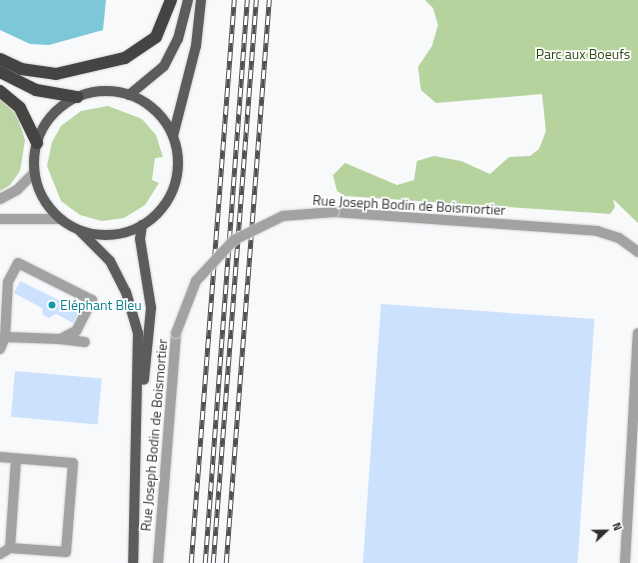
<!DOCTYPE html>
<html>
<head>
<meta charset="utf-8">
<style>
  body { margin:0 }
  #map { position:relative; width:638px; height:563px; overflow:hidden; background:#f8f9fb; font-family:"Titillium Web",sans-serif }
  div>[style] { position:absolute }
  .green>* { inset:0; background:#bad4a2 }
  .forest>* { inset:0; background:#b6d29d }
  .water>* { inset:0; background:#7dc8d8 }
  .building>* { inset:0; background:#cbe1fe; transform-origin:0 0 }
  .roads { filter:drop-shadow(0 0 1px #d4d5d7) drop-shadow(0 0 1px #d4d5d7) }
  .minor>* { height:10px; margin:-5px; padding:0 5px; transform-origin:5px; border-radius:5px; background:#a3a2a2 }
  .major>* { height:10px; margin:-5px; padding:0 5px; transform-origin:5px; border-radius:5px; background:#5c5c5b }
  .major>.ring { margin:-5px; padding:0; box-sizing:content-box; background:none; border:10px solid #5c5c5b; border-radius:50% }
  .highway>* { height:12px; margin:-6px; padding:0 6px; transform-origin:6px; border-radius:6px; background:#444442 }
  .rail>* { height:4.5px; margin-top:-2.25px; transform-origin:0; background:repeating-linear-gradient(90deg,#fff 0 9px,#4f4f51 0 18px); box-sizing:border-box; border-block:1px solid #4f4f51 }
  .bridges { filter:drop-shadow(0 0 1px #d4d5d7) drop-shadow(0 0 1px #d4d5d7) }
  .minor-bridge>* { height:10px; margin:-5px; padding:0 5px; transform-origin:5px; border-radius:5px; background:#a3a2a2 }
  .dots>* { width:11px; height:11px; translate:-50% -50%; box-sizing:border-box; border:2px solid #fff; border-radius:50% }
  span { translate:-50% -50%; white-space:nowrap; text-align:center; line-height:1.15; -webkit-text-stroke:3.5px #fff; paint-order:stroke }
  .park-label { font-size:14px; color:#2e470f }
  .street-label { font-size:14px; color:#303031 }
  .culture-label { font-size:14px; color:#0d838f }
  .left { translate:0 -50%; text-align:left }
  .north { position:absolute; left:586px; top:511px; width:40px; height:40px; -webkit-text-stroke:3px #fff; paint-order:stroke; rotate:68deg; font-size:11px; font-weight:700; line-height:16px; text-align:center; color:#303031 }
  .north::after { content:''; display:block; margin:auto; width:14px; height:18px; background:#303031; clip-path:polygon(50% 0,100% 100%,50% 72%,0 100%) }
</style>
</head>
<body>
<div id="map">
  <div class="green">
    <div style="clip-path:polygon(0 98px,17px 115px,25px 140px,20px 171px,10px 185px,0 191px)"></div>
    <div style="clip-path:polygon(108px 106px,142px 119px,156px 135px,163px 157px,155px 158px,152px 180px,159px 183px,145px 205px,124px 218px,102px 221px,80px 215px,61px 201px,47px 166px,52px 142px,61px 126px,81px 111px)"></div>
  </div>
  <div class="forest">
    <div style="clip-path:polygon(425px 0,638px 0,638px 223px,613px 199px,615px 207px,610px 214px,345px 196px,337px 191px,333px 175px,345px 163px,397px 185px,414px 180px,417px 161px,434px 156px,461px 161px,490px 174px,509px 157px,530px 156px,539px 149px,546px 131px,542px 94px,436px 103px,421px 90px,418px 67px,432px 46px,438px 25px,433px 8px)"></div>
  </div>
  <div class="water">
    <div style="clip-path:polygon(0 0,106px 0,103px 30px,49px 45px,30px 44px,0 30px)"></div>
  </div>
  <div class="building">
    <div style="clip-path:polygon(20px 281px,79px 310px,73px 323px,56px 314px,49px 318px,43px 315px,42px 308px,14px 293px)"></div>
    <div style="left:381px;top:304px;width:214px;height:260px;rotate:4deg"></div>
    <div style="left:15px;top:371px;width:87px;height:46px;rotate:5deg"></div>
  </div>
  <div class="roads">
    <div class="minor">
      <div style="left:0;top:199px;width:19px;rotate:-28deg"></div>
      <div style="left:17px;top:190px;width:25px;rotate:-45deg"></div>
      <div style="left:334px;top:212px;width:264px;rotate:4.1deg"></div>
      <div style="left:597px;top:231px;width:23px;rotate:18deg"></div>
      <div style="left:619px;top:238px;width:24px;rotate:36deg"></div>
      <div style="left:0;top:219px;width:61px"></div>
      <div style="left:60px;top:339px;width:25px;rotate:7deg"></div>
      <div style="left:0;top:349px;width:13px;rotate:-67deg"></div>
      <div style="left:5px;top:337px;width:55px;rotate:-86.9deg"></div>
      <div style="left:8px;top:282px;width:21px;rotate:-62deg"></div>
      <div style="left:18px;top:263px;width:83px;rotate:26.6deg"></div>
      <div style="left:92px;top:300px;width:35px;rotate:117deg"></div>
      <div style="left:76px;top:331px;width:18px;rotate:153deg"></div>
      <div style="left:60px;top:339px;width:55px;rotate:-177.9deg"></div>
      <div style="left:0;top:457px;width:73px;rotate:4.7deg"></div>
      <div style="left:73px;top:463px;width:89px;rotate:94.5deg"></div>
      <div style="left:66px;top:552px;width:56px;rotate:-175.9deg"></div>
      <div style="left:10px;top:548px;width:12px;rotate:149deg"></div>
      <div style="left:10px;top:548px;width:89px;rotate:-86.1deg"></div>
      <div style="left:158px;top:563px;width:231px;rotate:-85.5deg"></div>
      <div style="left:625px;top:563px;width:230px;rotate:-86.8deg"></div>
    </div>
    <div class="major">
      <div class="ring" style="left:34px;top:91px;width:134px;height:134px"></div>
      <div style="left:129px;top:95px;width:45px;rotate:-39.6deg"></div>
      <div style="left:164px;top:66px;width:30px;rotate:-63deg"></div>
      <div style="left:178px;top:39px;width:40px;rotate:-75.6deg"></div>
      <div style="left:173px;top:136px;width:93px;rotate:-75.7deg"></div>
      <div style="left:196px;top:46px;width:46px;rotate:-83.8deg"></div>
      <div style="left:142px;top:225px;width:14px;rotate:98deg"></div>
      <div style="left:140px;top:239px;width:70px;rotate:80.9deg"></div>
      <div style="left:151px;top:308px;width:72px;rotate:95.6deg"></div>
      <div style="left:80px;top:231px;width:42px;rotate:45deg"></div>
      <div style="left:110px;top:261px;width:35px;rotate:63deg"></div>
      <div style="left:126px;top:292px;width:43px;rotate:73.7deg"></div>
      <div style="left:138px;top:333px;width:230px;rotate:91.2deg"></div>
    </div>
    <div class="highway">
      <div style="left:0;top:59px;width:23px;rotate:25deg"></div>
      <div style="left:21px;top:69px;width:35px;rotate:8deg"></div>
      <div style="left:56px;top:74px;width:71px;rotate:-13.1deg"></div>
      <div style="left:125px;top:58px;width:37px;rotate:-34deg"></div>
      <div style="left:156px;top:37px;width:40px;rotate:-68deg"></div>
      <div style="left:0;top:72px;width:40px;rotate:26.6deg"></div>
      <div style="left:36px;top:90px;width:42px;rotate:9.7deg"></div>
      <div style="left:0;top:91px;width:26px;rotate:40deg"></div>
      <div style="left:20px;top:108px;width:39px;rotate:64deg"></div>
    </div>
  </div>
  <div class="rail">
    <div style="left:191px;top:563px;width:565px;rotate:-85.63deg"></div>
    <div style="left:205px;top:563px;width:565px;rotate:-85.73deg"></div>
    <div style="left:213px;top:563px;width:565px;rotate:-85.63deg"></div>
    <div style="left:226px;top:563px;width:565px;rotate:-85.63deg"></div>
  </div>
  <div class="bridges">
    <div class="minor-bridge">
      <div style="left:176px;top:333px;width:56px;rotate:-69deg"></div>
      <div style="left:196px;top:281px;width:56px;rotate:-47.2deg"></div>
      <div style="left:234px;top:240px;width:55px;rotate:-26.1deg"></div>
      <div style="left:283px;top:216px;width:51px;rotate:-4.5deg"></div>
    </div>
  </div>
  <div class="dots">
    <div style="left:52px;top:305px;background:#0f9aa8"></div>
  </div>
  <div class="park-label">
    <span style="left:583px;top:54px">Parc aux Boeufs</span>
  </div>
  <div class="street-label">
    <span style="left:409px;top:205px;rotate:3deg">Rue Joseph Bodin de Boismortier</span>
    <span style="left:154px;top:435px;rotate:-85deg">Rue Joseph Bodin de Boismortier</span>
  </div>
  <div class="culture-label">
    <span class="left" style="left:60px;top:305px">Eléphant Bleu</span>
  </div>
  <div class="north">N</div>
</div>
</body>
</html>
